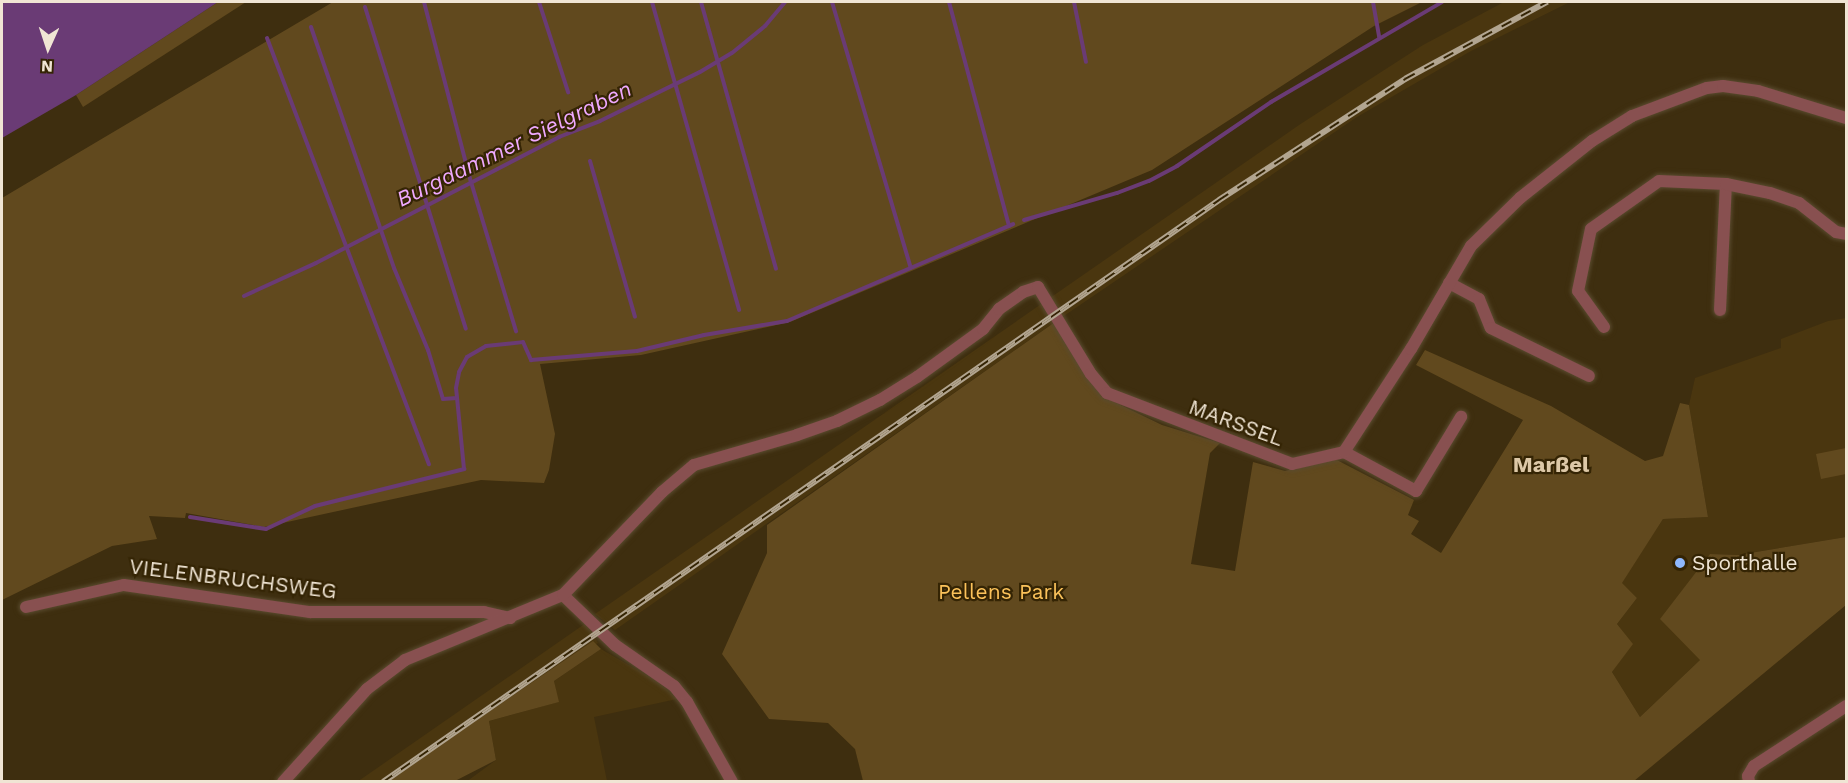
<!DOCTYPE html>
<html>
<head>
<meta charset="utf-8">
<style>
  body { margin:0 }
  #map { position:relative; width:1848px; height:783px; overflow:hidden; background:#3e2e0f; font-family:"Work Sans",sans-serif }
  div>[style] { position:absolute }
  .built>* { inset:0; background:#4a360f }
  .green>* { inset:0; background:#61491e }
  .water>* { inset:0; background:#6a3b75 }
  .stream>* { height:4px; margin:-2px; padding:0 2px; transform-origin:2px; border-radius:2px; background:#6a3b75 }
  .roads { filter:drop-shadow(0 0 2px #5a4b2f) drop-shadow(0 0 2px #5a4b2f) }
  .minor>* { height:12px; margin:-6px; padding:0 6px; transform-origin:6px; border-radius:6px; background:#885050 }
  .rail>* { height:6px; margin-top:-3px; transform-origin:0; background:repeating-linear-gradient(90deg,#342404 0 11px,#b2a590 0 22px); box-sizing:border-box; border-block:2px solid #b2a590 }
  .dots>* { width:16px; height:16px; translate:-50% -50%; box-sizing:border-box; border:3px solid #342404; border-radius:50% }
  span { translate:-50% -50%; white-space:nowrap; text-align:center; line-height:1.15; -webkit-text-stroke:4.5px #342404; paint-order:stroke }
  .street-label { font-size:21px; color:#f0e5d4 }
  .poi-label { font-size:21px; color:#f0e5d4 }
  .left { translate:0 -50%; text-align:left }
  .park-label { font-size:21px; color:#fbc25a }
  .water-label { font-size:22px; color:#efa9fe; font-style:italic }
  .neighbourhood-label { font-size:22px; color:#ddc8a7; font-weight:700 }
  .frame { position:absolute; inset:0; border:3px solid #f0e5d4; pointer-events:none }
  .north { position:absolute; left:18px; top:18px; width:60px; height:60px; -webkit-text-stroke:4px #342404; paint-order:stroke; rotate:183deg; font-size:16px; font-weight:700; line-height:24px; text-align:center; color:#f0e5d4 }
  .north::after { content:''; display:block; margin:auto; width:21px; height:27px; background:#f0e5d4; clip-path:polygon(50% 0,100% 100%,50% 72%,0 100%) }
</style>
</head>
<body>
<div id="map">
  <div class="built">
    <div style="clip-path:polygon(1504px 2px,1570px 2px,1471px 51px,1357px 117px,1055px 322px,615px 630px,595px 614px,1299px 125px,1423px 45px)"></div>
    <div style="clip-path:polygon(1846px 318px,1846px 537px,1738px 555px,1710px 554px,1700px 660px,1640px 717px,1612px 672px,1632px 644px,1617px 624px,1637px 598px,1621px 583px,1663px 519px,1708px 517px,1689px 405px,1695px 378px,1781px 348px,1781px 339px,1828px 321px)"></div>
    <div style="clip-path:polygon(586px 623px,598px 643px,395px 781px,357px 782px)"></div>
    <div style="clip-path:polygon(601px 649px,658px 682px,677px 699px,594px 717px,607px 781px,466px 782px,496px 760px,489px 721px,558px 702px,554px 681px)"></div>
  </div>
  <div class="green">
    <div style="clip-path:polygon(218px 2px,246px 2px,83px 107px,76px 95px)"></div>
    <div style="clip-path:polygon(333px 2px,1422px 2px,1374px 26px,1152px 170px,790px 322px,641px 355px,540px 364px,555px 434px,549px 470px,544px 483px,481px 480px,264px 527px,186px 513px,185px 518px,149px 516px,157px 539px,112px 546px,2px 600px,2px 198px)"></div>
    <div style="clip-path:polygon(1055px 322px,1104px 397px,1162px 425px,1220px 443px,1210px 453px,1191px 564px,1235px 571px,1253px 462px,1285px 471px,1333px 458px,1414px 500px,1408px 515px,1419px 521px,1411px 534px,1441px 553px,1523px 420px,1416px 365px,1425px 350px,1551px 406px,1645px 461px,1663px 456px,1680px 403px,1689px 405px,1708px 517px,1663px 519px,1622px 583px,1637px 598px,1617px 624px,1633px 644px,1612px 672px,1640px 717px,1700px 660px,1660px 619px,1710px 554px,1738px 555px,1846px 537px,1846px 605px,1634px 781px,863px 781px,855px 749px,828px 723px,769px 719px,722px 654px,767px 553px,767px 525px)"></div>
    <div style="clip-path:polygon(1846px 448px,1846px 474px,1821px 479px,1816px 454px)"></div>
    <div style="clip-path:polygon(593px 641px,601px 649px,554px 681px,559px 702px,489px 721px,496px 760px,455px 781px,387px 781px)"></div>
  </div>
  <div class="water">
    <div style="clip-path:polygon(2px 2px,218px 2px,76px 95px,2px 138px)"></div>
  </div>
  <div class="stream">
    <div style="left:424px;top:2px;width:186px;rotate:75.4deg"></div>
    <div style="left:471px;top:182px;width:156px;rotate:73.2deg"></div>
    <div style="left:539px;top:2px;width:95px;rotate:72.1deg"></div>
    <div style="left:652px;top:2px;width:320px;rotate:74.2deg"></div>
    <div style="left:701px;top:2px;width:277px;rotate:74.3deg"></div>
    <div style="left:832px;top:2px;width:277px;rotate:73.5deg"></div>
    <div style="left:949px;top:2px;width:232px;rotate:75deg"></div>
    <div style="left:1074px;top:2px;width:61px;rotate:78.7deg"></div>
    <div style="left:1373px;top:2px;width:36px;rotate:80deg"></div>
    <div style="left:365px;top:7px;width:337px;rotate:72.6deg"></div>
    <div style="left:311px;top:27px;width:255px;rotate:71deg"></div>
    <div style="left:394px;top:268px;width:89px;rotate:67.5deg"></div>
    <div style="left:428px;top:350px;width:51px;rotate:73deg"></div>
    <div style="left:443px;top:399px;width:14px;rotate:-4deg"></div>
    <div style="left:267px;top:38px;width:456px;rotate:69.2deg"></div>
    <div style="left:590px;top:161px;width:162px;rotate:73.9deg"></div>
    <div style="left:1024px;top:220px;width:97px;rotate:-16.2deg"></div>
    <div style="left:1117px;top:193px;width:34px;rotate:-21deg"></div>
    <div style="left:1149px;top:181px;width:32px;rotate:-28deg"></div>
    <div style="left:1177px;top:166px;width:114px;rotate:-34.2deg"></div>
    <div style="left:1271px;top:102px;width:198px;rotate:-30.3deg"></div>
    <div style="left:244px;top:296px;width:79px;rotate:-24.6deg"></div>
    <div style="left:316px;top:263px;width:274px;rotate:-27.4deg"></div>
    <div style="left:559px;top:137px;width:44px;rotate:-21.3deg"></div>
    <div style="left:600px;top:121px;width:111px;rotate:-26.1deg"></div>
    <div style="left:700px;top:72px;width:37px;rotate:-31deg"></div>
    <div style="left:732px;top:53px;width:43px;rotate:-39.3deg"></div>
    <div style="left:765px;top:26px;width:31px;rotate:-50deg"></div>
    <div style="left:190px;top:517px;width:77px;rotate:9deg"></div>
    <div style="left:266px;top:529px;width:54px;rotate:-25.1deg"></div>
    <div style="left:315px;top:506px;width:154px;rotate:-13.9deg"></div>
    <div style="left:464px;top:469px;width:81px;rotate:-95.6deg"></div>
    <div style="left:456px;top:388px;width:16px;rotate:-79deg"></div>
    <div style="left:459px;top:372px;width:17px;rotate:-62deg"></div>
    <div style="left:467px;top:357px;width:22px;rotate:-30deg"></div>
    <div style="left:486px;top:346px;width:37px;rotate:-6deg"></div>
    <div style="left:523px;top:342px;width:20px;rotate:66deg"></div>
    <div style="left:531px;top:360px;width:106px;rotate:-4.9deg"></div>
    <div style="left:637px;top:351px;width:69px;rotate:-13.4deg"></div>
    <div style="left:704px;top:335px;width:84px;rotate:-9.6deg"></div>
    <div style="left:787px;top:321px;width:246px;rotate:-23.2deg"></div>
  </div>
  <div class="roads">
    <div class="minor">
      <div style="left:1449px;top:283px;width:34px;rotate:28deg"></div>
      <div style="left:1479px;top:299px;width:31px;rotate:68deg"></div>
      <div style="left:1491px;top:328px;width:109px;rotate:26.1deg"></div>
      <div style="left:1720px;top:310px;width:126px;rotate:-87.3deg"></div>
      <div style="left:1604px;top:327px;width:44px;rotate:-125.8deg"></div>
      <div style="left:1578px;top:291px;width:63px;rotate:-78.2deg"></div>
      <div style="left:1591px;top:229px;width:83px;rotate:-35.2deg"></div>
      <div style="left:1659px;top:181px;width:67px;rotate:2.6deg"></div>
      <div style="left:1726px;top:184px;width:45px;rotate:11.6deg"></div>
      <div style="left:1770px;top:193px;width:31px;rotate:19deg"></div>
      <div style="left:1799px;top:203px;width:47px;rotate:38.1deg"></div>
      <div style="left:1836px;top:232px;width:10px;rotate:11deg"></div>
      <div style="left:1344px;top:452px;width:82px;rotate:28.4deg"></div>
      <div style="left:1416px;top:491px;width:87px;rotate:-58.7deg"></div>
      <div style="left:563px;top:595px;width:72px;rotate:43.9deg"></div>
      <div style="left:615px;top:645px;width:72px;rotate:34.8deg"></div>
      <div style="left:674px;top:686px;width:21px;rotate:51deg"></div>
      <div style="left:687px;top:702px;width:92px;rotate:60.6deg"></div>
      <div style="left:26px;top:607px;width:100px;rotate:-12.7deg"></div>
      <div style="left:124px;top:585px;width:188px;rotate:8.3deg"></div>
      <div style="left:310px;top:612px;width:174px"></div>
      <div style="left:484px;top:612px;width:27px;rotate:13deg"></div>
      <div style="left:283px;top:782px;width:125px;rotate:-47.9deg"></div>
      <div style="left:367px;top:689px;width:48px;rotate:-37.3deg"></div>
      <div style="left:405px;top:660px;width:171px;rotate:-22.4deg"></div>
      <div style="left:563px;top:595px;width:143px;rotate:-46.1deg"></div>
      <div style="left:662px;top:492px;width:42px;rotate:-40.2deg"></div>
      <div style="left:694px;top:465px;width:107px;rotate:-16.2deg"></div>
      <div style="left:797px;top:435px;width:42px;rotate:-19.3deg"></div>
      <div style="left:837px;top:421px;width:48px;rotate:-26deg"></div>
      <div style="left:880px;top:400px;width:44px;rotate:-31.9deg"></div>
      <div style="left:917px;top:377px;width:82px;rotate:-36deg"></div>
      <div style="left:983px;top:329px;width:26px;rotate:-51deg"></div>
      <div style="left:999px;top:309px;width:29px;rotate:-35deg"></div>
      <div style="left:1023px;top:292px;width:16px;rotate:-18deg"></div>
      <div style="left:1038px;top:287px;width:102px;rotate:58.7deg"></div>
      <div style="left:1091px;top:374px;width:25px;rotate:50deg"></div>
      <div style="left:1107px;top:393px;width:198px;rotate:21deg"></div>
      <div style="left:1292px;top:464px;width:53px;rotate:-13deg"></div>
      <div style="left:1344px;top:452px;width:123px;rotate:-57deg"></div>
      <div style="left:1411px;top:349px;width:119px;rotate:-59.8deg"></div>
      <div style="left:1471px;top:246px;width:69px;rotate:-44.4deg"></div>
      <div style="left:1520px;top:198px;width:92px;rotate:-38.4deg"></div>
      <div style="left:1592px;top:141px;width:47px;rotate:-32deg"></div>
      <div style="left:1632px;top:116px;width:80px;rotate:-20.5deg"></div>
      <div style="left:1707px;top:88px;width:16px;rotate:-7deg"></div>
      <div style="left:1723px;top:86px;width:35px;rotate:8deg"></div>
      <div style="left:1758px;top:91px;width:92px;rotate:17.1deg"></div>
      <div style="left:1749px;top:782px;width:6px;rotate:-99deg"></div>
      <div style="left:1748px;top:776px;width:12px;rotate:-59deg"></div>
      <div style="left:1754px;top:766px;width:110px;rotate:-33.1deg"></div>
    </div>
  </div>
  <div class="rail">
    <div style="left:383px;top:782px;width:1019px;rotate:-34.84deg"></div>
    <div style="left:1219px;top:200px;width:222px;rotate:-33deg"></div>
    <div style="left:1405px;top:79px;width:162px;rotate:-28.5deg"></div>
  </div>
  <div class="dots">
    <div style="left:1680px;top:563px;background:#8fb8fd"></div>
  </div>
  <div class="street-label">
    <span style="left:1236px;top:423px;rotate:20deg">MARSSEL</span>
    <span style="left:233px;top:579px;rotate:7deg">VIELENBRUCHSWEG</span>
  </div>
  <div class="poi-label">
    <span class="left" style="left:1692px;top:563px">Sporthalle</span>
  </div>
  <div class="park-label">
    <span style="left:1001px;top:592px">Pellens Park</span>
  </div>
  <div class="water-label">
    <span style="left:514px;top:144px;rotate:-26deg">Burgdammer Sielgraben</span>
  </div>
  <div class="neighbourhood-label">
    <span style="left:1551px;top:465px">Marßel</span>
  </div>
  <div class="frame"></div>
  <div class="north">N</div>
</div>
</body>
</html>
